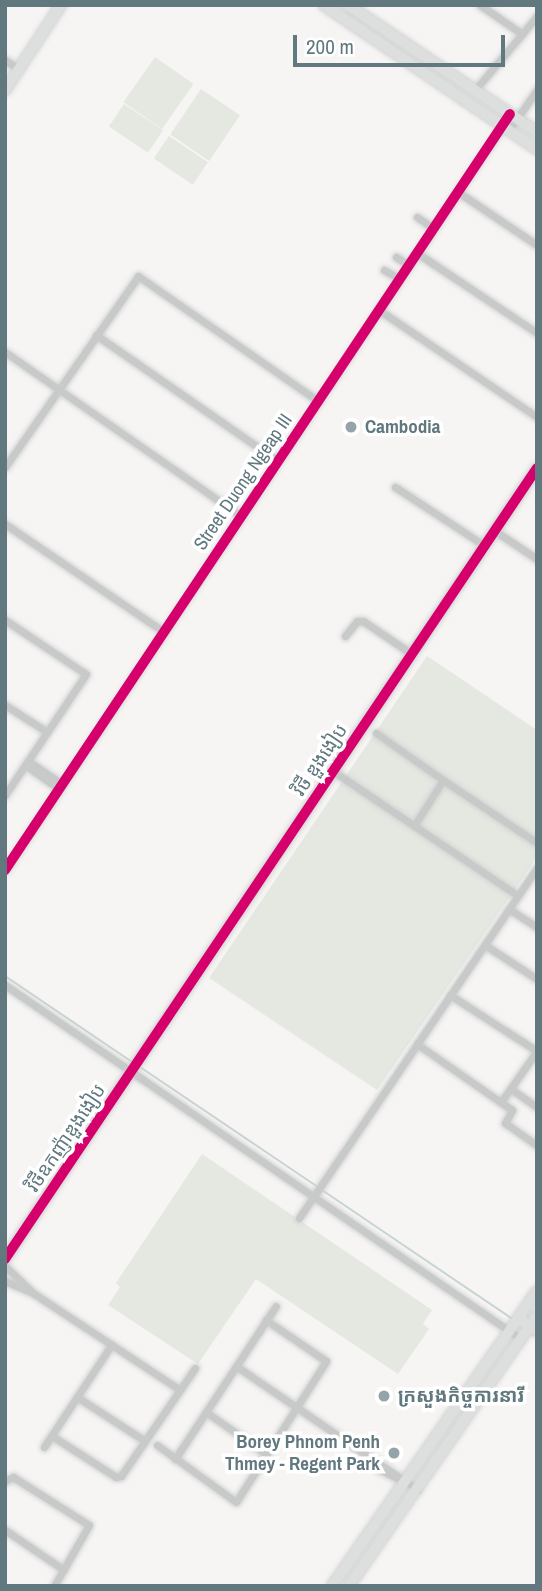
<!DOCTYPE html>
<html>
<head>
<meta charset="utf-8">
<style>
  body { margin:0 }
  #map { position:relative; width:542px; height:1591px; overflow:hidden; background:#f6f5f4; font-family:"Archivo Narrow","Noto Sans Khmer",sans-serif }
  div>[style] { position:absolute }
  .green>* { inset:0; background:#e5e7e1; transform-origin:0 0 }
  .stream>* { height:2px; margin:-1px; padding:0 1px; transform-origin:1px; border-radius:1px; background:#c8d4d4 }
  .roads { filter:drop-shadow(0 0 2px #d1d2d2) drop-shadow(0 0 2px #d1d2d2) }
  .street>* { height:7px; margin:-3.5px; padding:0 3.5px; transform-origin:3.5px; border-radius:3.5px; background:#c8caca }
  .secondary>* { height:10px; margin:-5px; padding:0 5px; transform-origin:5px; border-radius:5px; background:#dddfdf }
  .primary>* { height:10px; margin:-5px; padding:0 5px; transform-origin:5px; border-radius:5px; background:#dddfdf }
  .cycleway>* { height:10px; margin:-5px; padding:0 5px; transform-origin:5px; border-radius:5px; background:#d6006c }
  .dots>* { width:19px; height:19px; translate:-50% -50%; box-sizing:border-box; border:4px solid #fff; border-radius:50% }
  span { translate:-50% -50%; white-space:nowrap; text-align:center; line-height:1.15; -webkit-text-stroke:7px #fff; paint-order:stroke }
  .poi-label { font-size:19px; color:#61787f; font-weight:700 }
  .left { translate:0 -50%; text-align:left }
  .right { translate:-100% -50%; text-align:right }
  .street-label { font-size:19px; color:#61787f }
  .frame { position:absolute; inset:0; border:7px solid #61787f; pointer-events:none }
  .scale { position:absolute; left:293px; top:35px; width:212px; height:32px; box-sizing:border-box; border:4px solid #61787f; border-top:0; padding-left:9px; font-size:21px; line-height:24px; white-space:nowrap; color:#61787f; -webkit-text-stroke:5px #fff; paint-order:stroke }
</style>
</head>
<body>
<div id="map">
  <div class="green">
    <div style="left:155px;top:57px;width:47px;height:55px;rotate:35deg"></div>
    <div style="left:201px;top:89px;width:47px;height:55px;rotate:34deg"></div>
    <div style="left:124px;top:104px;width:47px;height:27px;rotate:34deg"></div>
    <div style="left:169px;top:136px;width:47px;height:27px;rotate:34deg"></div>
    <div style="clip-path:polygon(427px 656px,537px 730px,537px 857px,377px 1090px,209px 978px)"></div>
    <div style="clip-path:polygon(202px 1154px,432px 1310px,423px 1324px,429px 1329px,398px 1374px,256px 1279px,198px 1364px,108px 1305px,120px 1287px,116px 1283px)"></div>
  </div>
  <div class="stream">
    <div style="left:5px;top:976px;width:153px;rotate:34.1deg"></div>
    <div style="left:140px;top:1067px;width:215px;rotate:34deg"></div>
    <div style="left:322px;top:1190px;width:228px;rotate:34.1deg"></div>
  </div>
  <div class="roads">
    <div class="street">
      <div style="left:480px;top:5px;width:51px;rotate:34.6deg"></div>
      <div style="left:5px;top:60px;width:17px;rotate:33deg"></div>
      <div style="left:475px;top:90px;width:97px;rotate:-50deg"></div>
      <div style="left:509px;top:130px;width:49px;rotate:-55deg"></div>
      <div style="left:458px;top:192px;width:95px;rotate:33.9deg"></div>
      <div style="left:417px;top:217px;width:19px;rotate:35deg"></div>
      <div style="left:417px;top:253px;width:144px;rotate:33.7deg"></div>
      <div style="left:396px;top:257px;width:15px;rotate:32deg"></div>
      <div style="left:384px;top:270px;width:18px;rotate:29deg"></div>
      <div style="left:379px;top:310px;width:191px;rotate:34.1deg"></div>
      <div style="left:96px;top:335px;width:221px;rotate:34.7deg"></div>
      <div style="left:5px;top:352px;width:287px;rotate:34.8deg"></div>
      <div style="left:5px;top:467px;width:233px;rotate:-55.1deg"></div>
      <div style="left:138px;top:276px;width:219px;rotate:34.8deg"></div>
      <div style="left:395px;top:487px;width:108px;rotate:33.2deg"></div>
      <div style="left:5px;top:524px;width:192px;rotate:34.2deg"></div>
      <div style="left:495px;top:531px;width:50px;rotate:33.7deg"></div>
      <div style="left:5px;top:620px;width:97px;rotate:33.7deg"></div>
      <div style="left:86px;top:674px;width:146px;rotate:123.8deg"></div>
      <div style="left:345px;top:636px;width:19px;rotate:-51deg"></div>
      <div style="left:357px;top:621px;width:6px"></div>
      <div style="left:363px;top:621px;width:59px;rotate:34deg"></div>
      <div style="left:5px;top:705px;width:50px;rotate:32.7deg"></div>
      <div style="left:376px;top:733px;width:82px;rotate:35deg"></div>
      <div style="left:443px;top:780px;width:54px;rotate:122.2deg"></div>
      <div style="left:317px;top:760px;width:23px;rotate:-49deg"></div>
      <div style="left:332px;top:743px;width:17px;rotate:36deg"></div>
      <div style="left:28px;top:761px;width:41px;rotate:34.1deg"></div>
      <div style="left:25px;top:765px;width:42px;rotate:35.2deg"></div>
      <div style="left:333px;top:771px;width:223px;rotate:34deg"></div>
      <div style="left:443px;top:780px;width:113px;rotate:33.8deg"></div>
      <div style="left:5px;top:870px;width:909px;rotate:-56.26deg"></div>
      <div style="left:509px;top:909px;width:33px;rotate:33deg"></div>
      <div style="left:485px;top:945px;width:62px;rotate:33.2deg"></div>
      <div style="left:5px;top:985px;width:626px;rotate:34.45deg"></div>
      <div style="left:450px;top:995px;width:103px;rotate:32.8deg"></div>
      <div style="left:417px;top:1044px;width:116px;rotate:34.8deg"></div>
      <div style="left:512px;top:1110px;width:15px;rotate:118deg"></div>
      <div style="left:505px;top:1123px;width:39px;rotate:35deg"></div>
      <div style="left:511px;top:1089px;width:32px;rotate:35deg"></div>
      <div style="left:501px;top:1102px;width:62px;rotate:-54.8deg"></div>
      <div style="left:299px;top:1218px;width:423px;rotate:-55.8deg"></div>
      <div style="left:5px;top:1266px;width:39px;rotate:44deg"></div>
      <div style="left:5px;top:1281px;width:30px;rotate:23deg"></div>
      <div style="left:33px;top:1293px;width:176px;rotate:33.4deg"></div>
      <div style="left:236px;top:1366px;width:220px;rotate:34.3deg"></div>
      <div style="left:77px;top:1397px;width:81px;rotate:32.9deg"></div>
      <div style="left:206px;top:1412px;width:73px;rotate:35deg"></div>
      <div style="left:52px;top:1436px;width:76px;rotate:32.6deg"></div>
      <div style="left:116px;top:1477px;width:5px;rotate:-11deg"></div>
      <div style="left:121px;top:1476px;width:131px;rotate:-55.6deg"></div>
      <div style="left:157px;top:1445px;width:97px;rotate:35.8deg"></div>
      <div style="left:236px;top:1502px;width:167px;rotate:-57.4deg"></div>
      <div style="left:326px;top:1361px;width:73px;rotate:-145.7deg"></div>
      <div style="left:44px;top:1447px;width:123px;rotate:-56.6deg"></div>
      <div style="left:367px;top:1456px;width:16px;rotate:50deg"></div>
      <div style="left:377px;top:1468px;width:31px;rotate:27deg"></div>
      <div style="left:175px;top:1459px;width:183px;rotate:-56.6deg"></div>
      <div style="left:5px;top:1481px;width:9px;rotate:-27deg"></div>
      <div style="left:13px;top:1477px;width:90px;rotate:32.3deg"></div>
      <div style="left:89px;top:1525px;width:70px;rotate:119.8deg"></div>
      <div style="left:5px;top:1530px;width:71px;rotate:34.1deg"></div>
    </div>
    <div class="secondary">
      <div style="left:324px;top:5px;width:257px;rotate:34.1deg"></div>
      <div style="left:348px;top:5px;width:228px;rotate:33.9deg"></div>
      <div style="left:5px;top:90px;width:102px;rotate:-56.6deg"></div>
      <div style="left:5px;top:1259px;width:953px;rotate:-56.08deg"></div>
      <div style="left:518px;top:1318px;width:23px;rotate:34deg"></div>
    </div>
    <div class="primary">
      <div style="left:332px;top:1586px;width:359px;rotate:-55.2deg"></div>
      <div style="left:349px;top:1586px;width:330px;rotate:-55.2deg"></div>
    </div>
  </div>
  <div class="cycleway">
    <div style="left:5px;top:870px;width:909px;rotate:-56.26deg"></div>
    <div style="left:5px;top:1259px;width:953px;rotate:-56.08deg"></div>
  </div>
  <div class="dots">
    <div style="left:351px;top:427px;background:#95a4a8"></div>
    <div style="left:384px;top:1396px;background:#95a4a8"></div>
    <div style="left:394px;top:1453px;background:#95a4a8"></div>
  </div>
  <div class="poi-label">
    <span class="left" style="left:365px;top:427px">Cambodia</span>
    <span class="left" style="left:398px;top:1396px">ក្រសួងកិច្ចការនារី</span>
    <span class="right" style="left:380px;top:1453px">Borey Phnom Penh<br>Thmey - Regent Park</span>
  </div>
  <div class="street-label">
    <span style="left:243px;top:482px;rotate:-56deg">Street Duong Ngeap III</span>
    <span style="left:320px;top:760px;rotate:-56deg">វិថី ឌួងងៀប</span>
    <span style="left:66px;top:1138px;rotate:-56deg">វិថីឧកញ៉ាឌួងងៀប</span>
  </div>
  <div class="frame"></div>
  <div class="scale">200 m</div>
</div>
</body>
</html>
